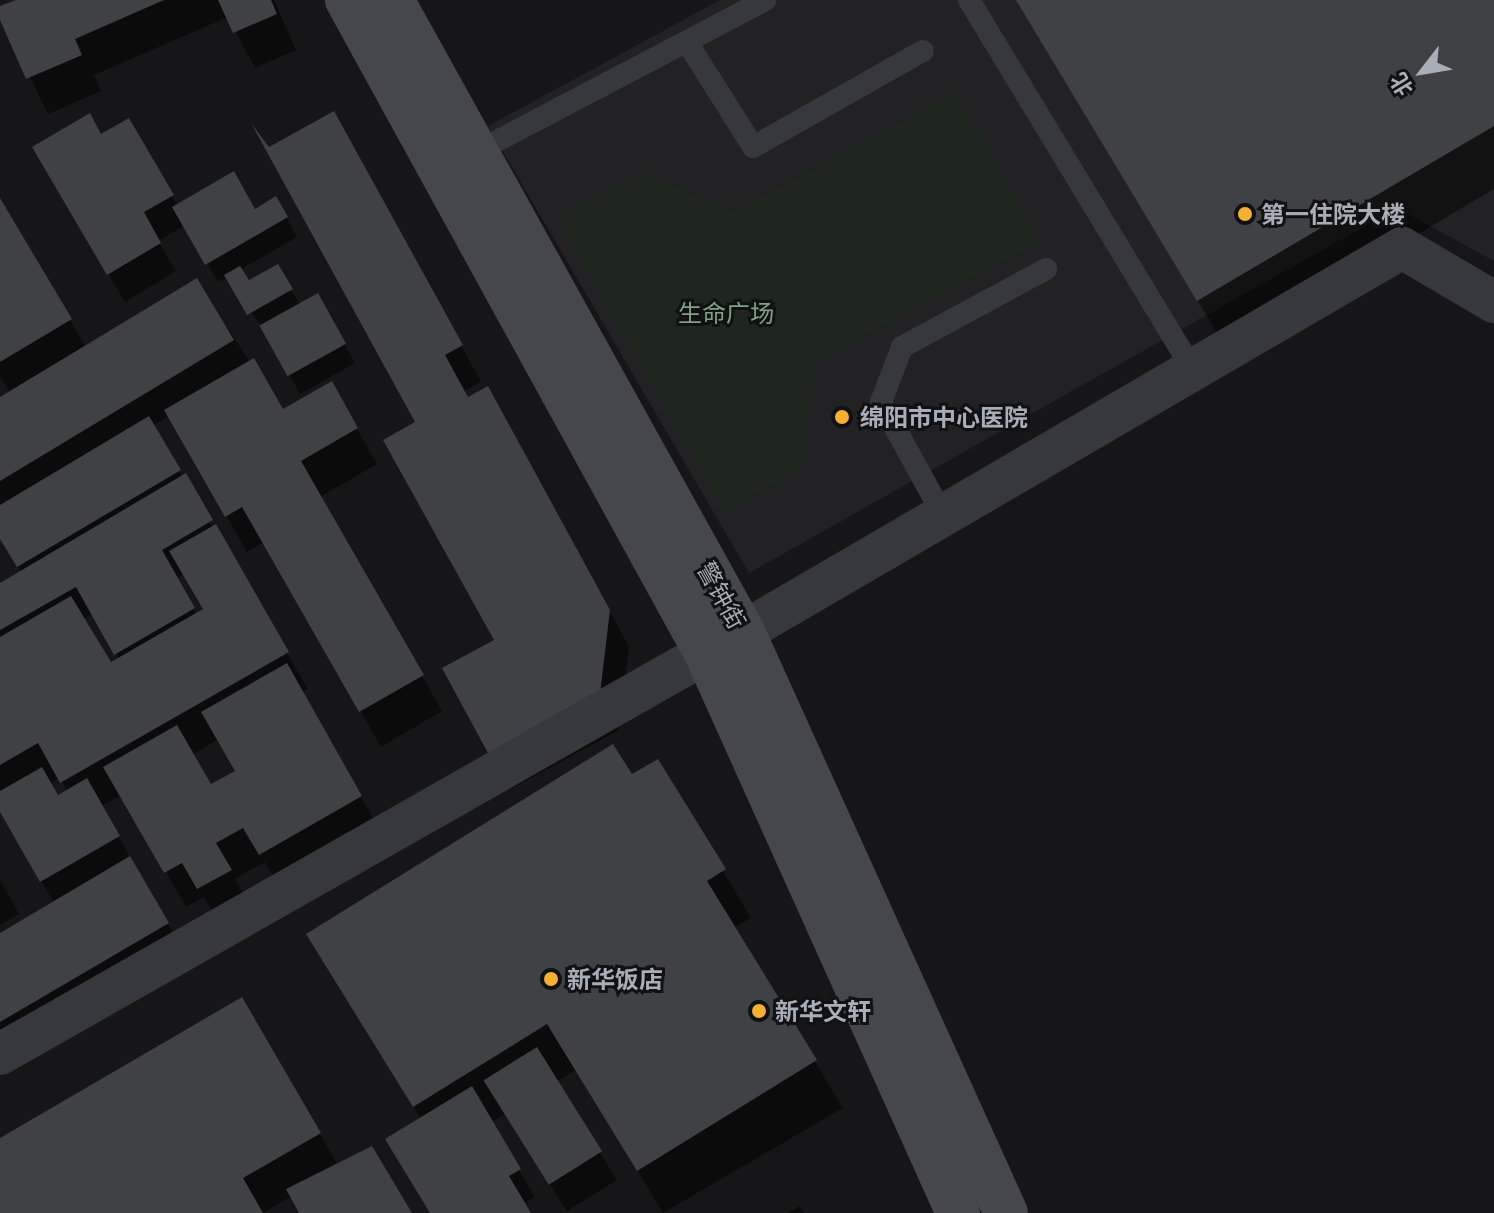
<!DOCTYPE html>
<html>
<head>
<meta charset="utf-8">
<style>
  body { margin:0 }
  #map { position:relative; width:1494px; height:1213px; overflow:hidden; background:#161618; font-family:Commissioner,"Noto Sans SC",sans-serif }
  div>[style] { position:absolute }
  .built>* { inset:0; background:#222225 }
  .green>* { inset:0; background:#1e261f }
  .shadow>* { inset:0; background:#0007 }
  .building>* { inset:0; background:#404145; transform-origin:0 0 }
  .lane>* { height:22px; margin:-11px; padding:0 11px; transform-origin:11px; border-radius:11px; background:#37383d }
  .street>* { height:42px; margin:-21px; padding:0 21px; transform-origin:21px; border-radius:21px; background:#37383d }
  .secondary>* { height:44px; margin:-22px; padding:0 22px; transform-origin:22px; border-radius:22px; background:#45474d }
  .dots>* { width:22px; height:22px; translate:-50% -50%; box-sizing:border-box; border:4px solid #111113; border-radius:50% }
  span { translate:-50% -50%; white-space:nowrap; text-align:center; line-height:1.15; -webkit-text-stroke:6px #111113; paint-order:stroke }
  .poi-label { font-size:24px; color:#a8adb8; font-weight:700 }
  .left { translate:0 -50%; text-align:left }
  .park-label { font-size:24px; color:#7fa381 }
  .street-label { font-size:24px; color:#a8adb8 }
  .north { position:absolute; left:1382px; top:32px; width:80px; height:80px; -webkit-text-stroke:6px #111113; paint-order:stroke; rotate:239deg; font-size:22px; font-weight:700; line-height:32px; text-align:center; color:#a8adb8 }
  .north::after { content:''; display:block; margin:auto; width:28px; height:36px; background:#a8adb8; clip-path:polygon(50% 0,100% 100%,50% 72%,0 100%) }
</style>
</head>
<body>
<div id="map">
  <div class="built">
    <div style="clip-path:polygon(720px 0,1494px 0,1494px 261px,1397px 208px,749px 573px,488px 126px)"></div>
  </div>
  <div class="green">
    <div style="clip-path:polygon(955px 91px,1041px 242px,816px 363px,803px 469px,724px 513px,554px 217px,644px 172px,734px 211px)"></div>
  </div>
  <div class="shadow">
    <div style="clip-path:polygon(21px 0,274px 0,296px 50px,255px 68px,228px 17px,94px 75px,101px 91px,48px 114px,0 15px)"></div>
    <div style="clip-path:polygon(1017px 0,1494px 0,1494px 189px,1226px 348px)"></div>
    <div style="clip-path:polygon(128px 120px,178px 206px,254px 211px,276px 199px,297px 237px,240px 270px,248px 283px,277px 266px,300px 305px,317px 296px,355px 363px,300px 394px,264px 330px,227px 277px,218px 282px,185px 225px,158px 241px,176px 271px,125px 302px,35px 148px,101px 136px)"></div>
    <div style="clip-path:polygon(269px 149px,354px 149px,481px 382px,464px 391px,468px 399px,508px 424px,629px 647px,619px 730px,511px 789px,491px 754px,496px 641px,418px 423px)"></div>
    <div style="clip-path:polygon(evenodd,0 202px,86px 347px,196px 281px,283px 411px,331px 384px,377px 464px,320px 497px,442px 711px,381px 747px,264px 542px,247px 552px,169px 416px,152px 426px,308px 689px,302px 692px,381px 832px,281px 889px,265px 862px,235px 879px,251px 906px,219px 924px,204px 897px,186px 907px,122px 795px,101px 806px,188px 959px,0 1069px,0 935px,54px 903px,0 812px,0 586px,22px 573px,0 536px,0 399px,10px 393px,0 376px,0 202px,185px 573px,206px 610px,197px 615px,177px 578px,185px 573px,0 202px,93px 613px,119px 659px,110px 664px,83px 619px,93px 613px,0 202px,219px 739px,238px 771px,211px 787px,192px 755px,219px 739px,0 202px,60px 778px,68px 792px,57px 798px,49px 784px,60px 778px)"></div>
    <div style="clip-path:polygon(657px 761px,751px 918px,733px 928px,843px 1108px,663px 1213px,576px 1070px,556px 1082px,617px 1180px,567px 1211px,505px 1114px,491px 1122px,535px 1197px,523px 1204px,529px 1213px,431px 1213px,421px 1119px,336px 982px)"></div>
    <div style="clip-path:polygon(0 880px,19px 914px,0 925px)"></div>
    <div style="clip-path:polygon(241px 999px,338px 1165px,410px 1213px,301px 1213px,292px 1196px,263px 1213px,0 1213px,0 1140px)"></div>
    <div style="clip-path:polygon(800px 1206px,804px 1213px,787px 1213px)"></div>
  </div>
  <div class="building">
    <div style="clip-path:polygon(16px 0,164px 0,75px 39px,82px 55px,26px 79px,0 20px,0 6px)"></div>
    <div style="clip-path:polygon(218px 0,271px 0,277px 14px,233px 33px)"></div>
    <div style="clip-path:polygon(1016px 0,1494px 0,1494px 126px,1197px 301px)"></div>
    <div style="clip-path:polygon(334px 111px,463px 345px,445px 355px,468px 397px,488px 386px,610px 610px,600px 694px,489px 755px,442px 668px,494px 640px,383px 440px,415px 422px,251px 123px,269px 147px)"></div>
    <div style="clip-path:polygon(90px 113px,101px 134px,129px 118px,174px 195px,144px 212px,161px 243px,107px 275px,32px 147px)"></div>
    <div style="clip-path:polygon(234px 171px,255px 209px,276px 196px,288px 217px,205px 265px,172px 207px)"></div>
    <div style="clip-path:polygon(0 198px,72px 319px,0 362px)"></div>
    <div style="clip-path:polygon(278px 264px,293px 289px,247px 315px,224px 275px,240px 266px,249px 280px)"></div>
    <div style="clip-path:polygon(197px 278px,234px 340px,0 481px,0 397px)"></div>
    <div style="left:318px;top:293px;width:58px;height:67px;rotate:61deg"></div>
    <div style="clip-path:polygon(254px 358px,283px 409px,332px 381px,358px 428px,301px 461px,424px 675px,359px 712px,242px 507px,225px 517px,164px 410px)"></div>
    <div style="clip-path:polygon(149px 416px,181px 470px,17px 567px,0 539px,0 505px)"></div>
    <div style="clip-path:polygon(186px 473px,213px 520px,162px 550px,195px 608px,114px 655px,76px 587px,0 630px,0 583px)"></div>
    <div style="clip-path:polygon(216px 524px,289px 652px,60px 783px,38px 743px,0 765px,0 637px,71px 596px,111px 662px,203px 609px,169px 551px)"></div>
    <div style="clip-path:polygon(287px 663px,362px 796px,259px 855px,243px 828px,216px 843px,232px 870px,197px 889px,182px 863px,164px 873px,103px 767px,177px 725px,211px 784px,235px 771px,201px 712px)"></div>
    <div style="clip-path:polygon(613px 744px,632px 774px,658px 759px,726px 869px,707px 881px,817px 1060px,637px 1171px,547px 1024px,413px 1107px,306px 934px)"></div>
    <div style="clip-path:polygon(42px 767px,58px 795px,87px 778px,120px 836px,40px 882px,0 812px,0 791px)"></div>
    <div style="clip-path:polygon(130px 856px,169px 923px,0 1022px,0 933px)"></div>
    <div style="clip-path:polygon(242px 997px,321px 1133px,243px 1178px,263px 1213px,0 1213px,0 1138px)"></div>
    <div style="left:537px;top:1047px;width:123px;height:63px;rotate:58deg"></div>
    <div style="clip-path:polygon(472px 1086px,521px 1169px,509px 1176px,531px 1213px,430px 1213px,385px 1139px)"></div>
    <div style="clip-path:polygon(372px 1146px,412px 1213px,299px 1213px,286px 1189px)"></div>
  </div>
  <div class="lane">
    <div style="left:969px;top:0;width:433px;rotate:58.8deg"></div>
    <div style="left:687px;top:42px;width:124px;rotate:57.8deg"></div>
    <div style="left:753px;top:147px;width:195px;rotate:-29.5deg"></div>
    <div style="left:476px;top:152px;width:327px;rotate:-27.7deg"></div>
    <div style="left:943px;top:515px;width:129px;rotate:-118.8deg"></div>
    <div style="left:881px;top:402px;width:59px;rotate:-69.1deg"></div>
    <div style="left:902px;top:347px;width:164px;rotate:-28.4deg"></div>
  </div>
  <div class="street">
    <div style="left:743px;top:632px;width:763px;rotate:-30.23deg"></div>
    <div style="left:1402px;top:248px;width:107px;rotate:30.4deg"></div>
    <div style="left:0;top:1054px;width:812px;rotate:-29.6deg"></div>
  </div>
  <div class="secondary">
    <div style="left:347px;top:0;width:745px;rotate:61.2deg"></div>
    <div style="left:706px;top:653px;width:614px;rotate:65.77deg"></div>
    <div style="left:392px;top:0;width:723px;rotate:60.95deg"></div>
    <div style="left:743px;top:632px;width:638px;rotate:65.65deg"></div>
  </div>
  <div class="dots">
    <div style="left:1245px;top:214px;background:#f2b134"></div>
    <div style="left:842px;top:417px;background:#f2b134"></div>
    <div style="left:551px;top:979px;background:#f2b134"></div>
    <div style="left:759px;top:1011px;background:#f2b134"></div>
  </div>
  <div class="poi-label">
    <span class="left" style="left:1261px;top:214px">第一住院大楼</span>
    <span class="left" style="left:860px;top:417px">绵阳市中心医院</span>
    <span class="left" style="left:567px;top:979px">新华饭店</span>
    <span class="left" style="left:775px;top:1011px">新华文轩</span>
  </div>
  <div class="park-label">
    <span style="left:726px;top:313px">生命广场</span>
  </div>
  <div class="street-label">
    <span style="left:722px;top:595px;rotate:61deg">警钟街</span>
  </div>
  <div class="north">北</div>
</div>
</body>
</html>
